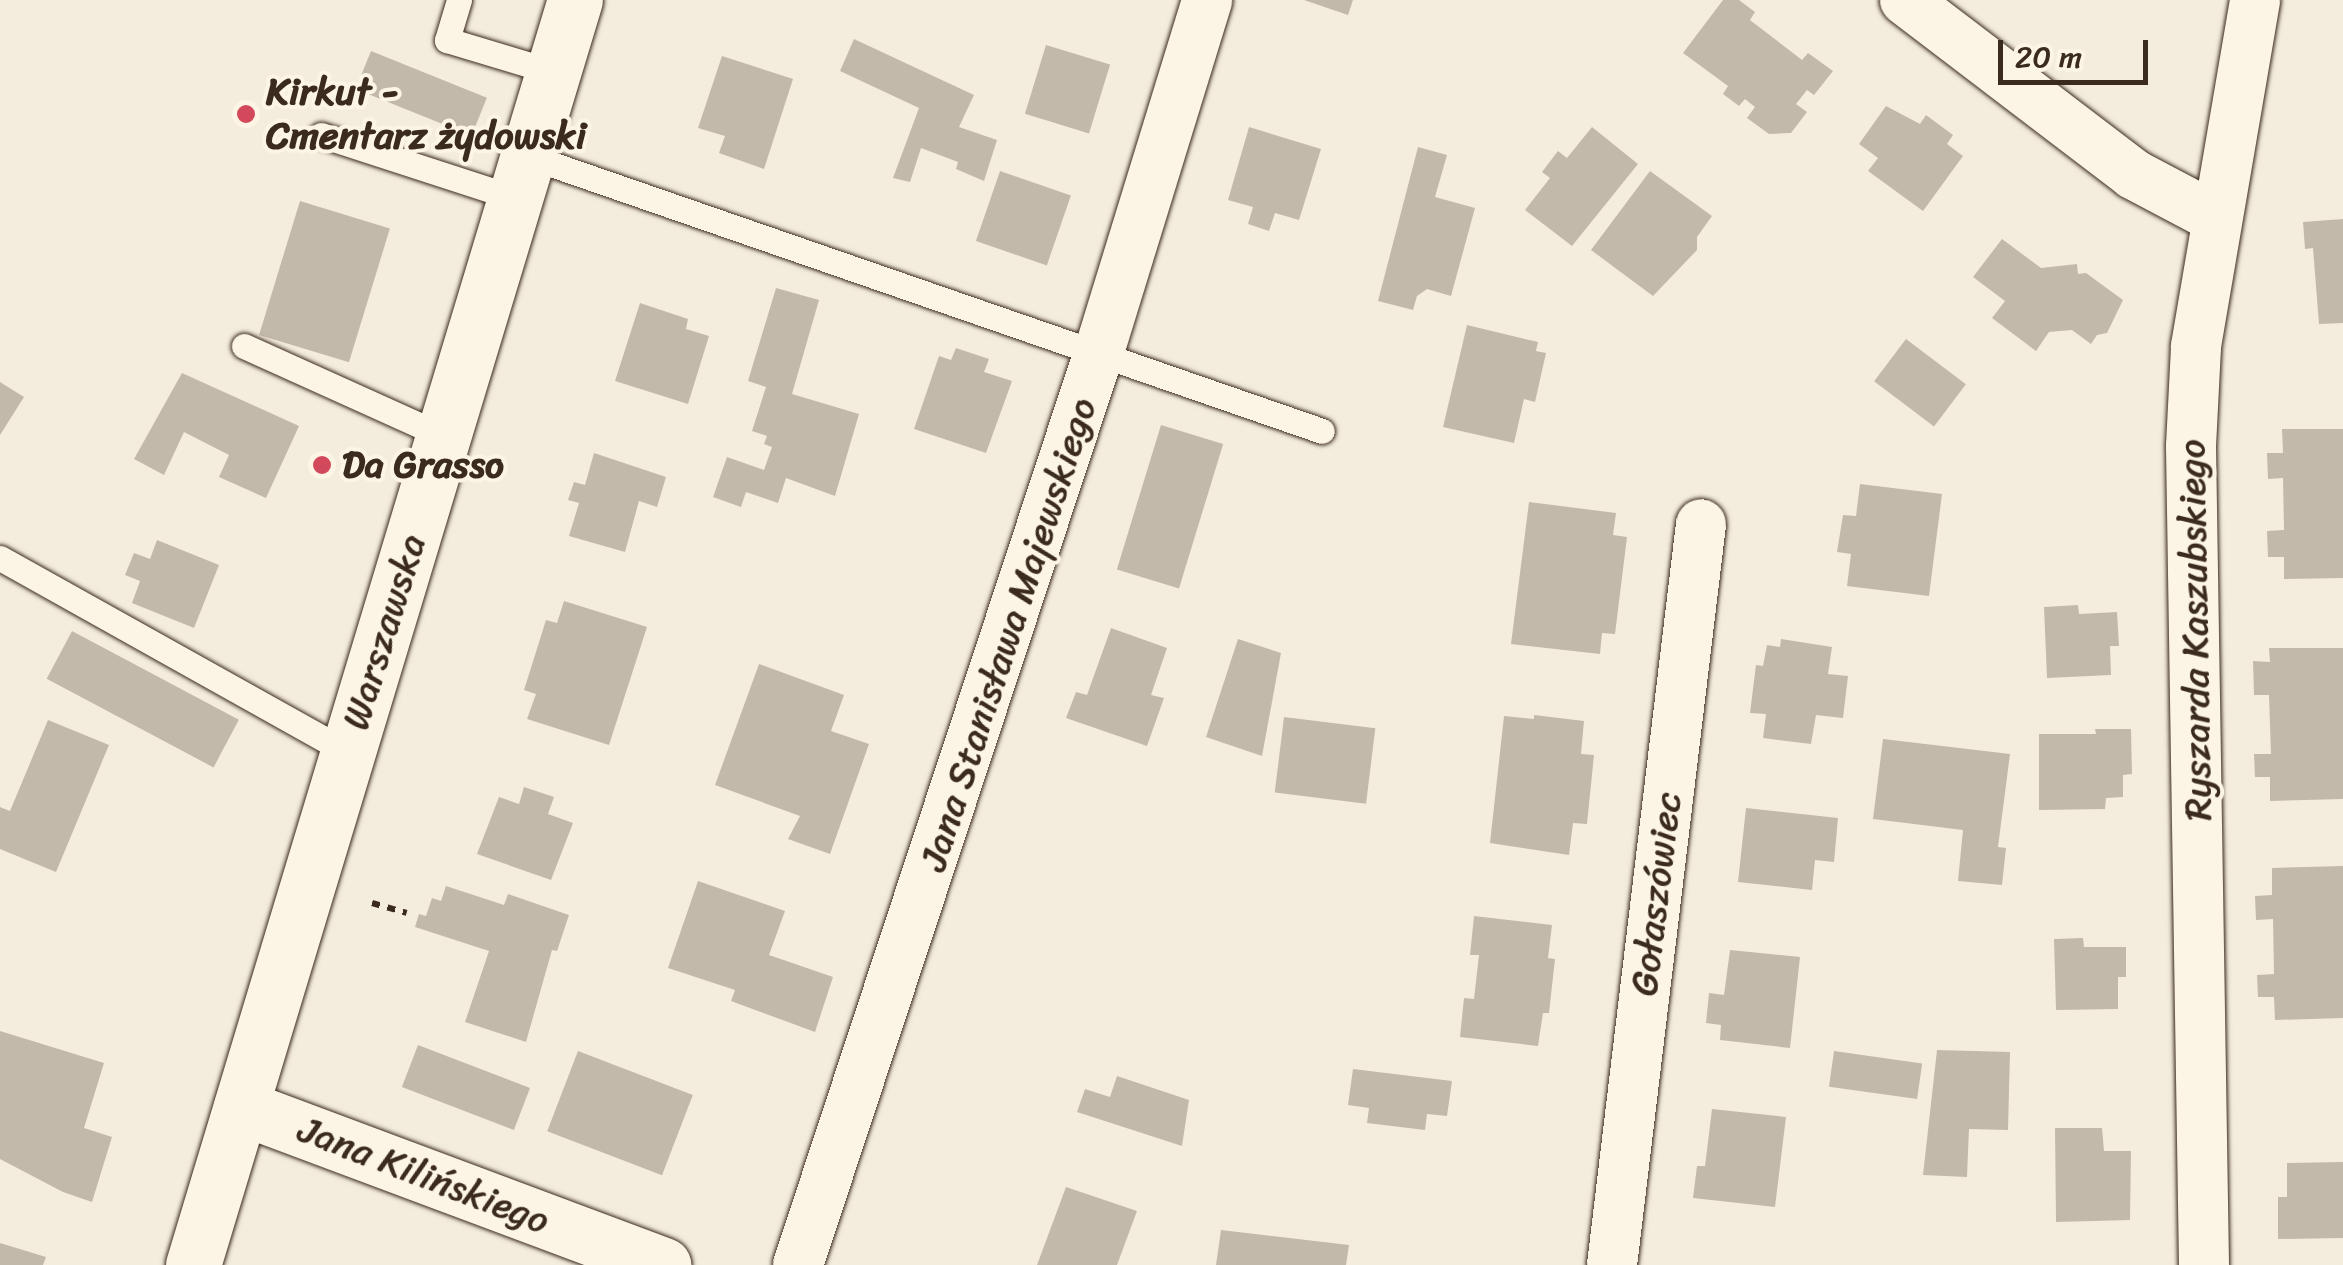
<!DOCTYPE html>
<html>
<head>
<meta charset="utf-8">
<style>
  body { margin:0 }
  #map { position:relative; width:2343px; height:1265px; overflow:hidden; background:#f4eddd; font-family:Sriracha,sans-serif }
  div>[style] { position:absolute }
  .building>* { inset:0; background:#c3b9aa; transform-origin:0 0 }
  .path>* { height:6px; margin-top:-3px; transform-origin:0; background:repeating-linear-gradient(90deg,#3b2a1e 0 8px,transparent 0 16px) }
  .roads { filter:drop-shadow(0 0 2px #3b2a1e) drop-shadow(0 0 2px #3b2a1e) }
  .service>* { height:25px; margin:-12.5px; padding:0 12.5px; transform-origin:12.5px; border-radius:12.5px; background:#fcf5e5 }
  .minor>* { height:50px; margin:-25px; padding:0 25px; transform-origin:25px; border-radius:25px; background:#fcf5e5 }
  .tertiary>* { height:55px; margin:-27.5px; padding:0 27.5px; transform-origin:27.5px; border-radius:27.5px; background:#fcf5e5 }
  .secondary>* { height:55px; margin:-27.5px; padding:0 27.5px; transform-origin:27.5px; border-radius:27.5px; background:#fcf5e5 }
  .dots>* { width:28px; height:28px; translate:-50% -50%; box-sizing:border-box; border:5px solid #fcf5e5; border-radius:50% }
  span { translate:-50% -50%; white-space:nowrap; text-align:center; line-height:1.15; -webkit-text-stroke:8px #fcf5e5; paint-order:stroke }
  .poi-label { font-size:38px; color:#3b2a1e; font-weight:700 }
  .left { translate:0 -50%; text-align:left }
  .street-label { font-size:38px; color:#3b2a1e }
  .scale { position:absolute; left:1998px; top:40px; width:150px; height:45px; box-sizing:border-box; border:5px solid #3b2a1e; border-top:0; padding-left:12px; font-size:30px; line-height:35px; white-space:nowrap; color:#3b2a1e; -webkit-text-stroke:8px #fcf5e5; paint-order:stroke }
</style>
</head>
<body>
<div id="map">
  <div class="building">
    <div style="clip-path:polygon(1304px 0,1353px 0,1348px 15px)"></div>
    <div style="clip-path:polygon(1723px 0,1739px 0,1755px 12px,1750px 20px,1802px 60px,1808px 53px,1833px 71px,1814px 95px,1807px 90px,1796px 104px,1807px 112px,1791px 133px,1769px 134px,1747px 118px,1755px 107px,1745px 99px,1739px 106px,1723px 94px,1728px 86px,1683px 53px)"></div>
    <div style="clip-path:polygon(854px 39px,974px 95px,959px 127px,997px 140px,984px 181px,956px 169px,958px 162px,921px 148px,910px 182px,893px 178px,919px 108px,840px 71px)"></div>
    <div style="left:1046px;top:45px;width:67px;height:72px;rotate:17deg"></div>
    <div style="left:371px;top:51px;width:125px;height:41px;rotate:22deg"></div>
    <div style="clip-path:polygon(722px 56px,793px 79px,764px 169px,719px 153px,725px 136px,698px 128px)"></div>
    <div style="clip-path:polygon(1886px 106px,1920px 124px,1926px 115px,1953px 135px,1947px 144px,1963px 156px,1923px 211px,1868px 171px,1878px 158px,1859px 144px)"></div>
    <div style="clip-path:polygon(1249px 127px,1321px 149px,1299px 220px,1275px 213px,1269px 231px,1248px 224px,1253px 207px,1228px 200px)"></div>
    <div style="clip-path:polygon(1592px 127px,1638px 164px,1572px 246px,1525px 210px,1550px 178px,1542px 172px,1558px 151px,1567px 158px)"></div>
    <div style="clip-path:polygon(1418px 147px,1447px 155px,1435px 197px,1475px 208px,1451px 296px,1427px 289px,1417px 296px,1413px 310px,1378px 301px)"></div>
    <div style="left:1000px;top:171px;width:75px;height:74px;rotate:19deg"></div>
    <div style="clip-path:polygon(1650px 171px,1712px 216px,1697px 237px,1697px 250px,1653px 296px,1591px 250px)"></div>
    <div style="left:300px;top:201px;width:94px;height:140px;rotate:17deg"></div>
    <div style="clip-path:polygon(2343px 219px,2343px 323px,2319px 324px,2313px 248px,2305px 249px,2303px 222px)"></div>
    <div style="clip-path:polygon(2002px 239px,2041px 268px,2077px 264px,2078px 274px,2086px 273px,2123px 300px,2107px 333px,2097px 335px,2091px 344px,2072px 330px,2049px 332px,2036px 351px,1992px 318px,2005px 301px,1973px 277px)"></div>
    <div style="clip-path:polygon(776px 288px,819px 300px,792px 394px,859px 414px,835px 496px,786px 478px,778px 503px,746px 492px,741px 507px,713px 497px,727px 457px,764px 470px,772px 447px,764px 444px,767px 436px,752px 431px,766px 387px,748px 381px)"></div>
    <div style="clip-path:polygon(640px 303px,688px 319px,686px 329px,709px 336px,688px 404px,615px 381px)"></div>
    <div style="clip-path:polygon(1467px 325px,1538px 342px,1536px 351px,1546px 353px,1535px 402px,1524px 399px,1514px 443px,1443px 427px)"></div>
    <div style="left:1906px;top:339px;width:75px;height:53px;rotate:37deg"></div>
    <div style="clip-path:polygon(956px 348px,989px 359px,984px 372px,1012px 381px,986px 453px,914px 429px,939px 356px,951px 360px)"></div>
    <div style="clip-path:polygon(182px 373px,299px 426px,266px 498px,219px 477px,229px 455px,184px 432px,164px 475px,134px 459px)"></div>
    <div style="clip-path:polygon(0 382px,24px 397px,0 435px)"></div>
    <div style="left:1161px;top:425px;width:65px;height:151px;rotate:17deg"></div>
    <div style="clip-path:polygon(2282px 429px,2343px 429px,2343px 578px,2284px 579px,2284px 557px,2268px 557px,2267px 531px,2284px 530px,2283px 478px,2268px 479px,2267px 453px,2283px 453px)"></div>
    <div style="clip-path:polygon(594px 453px,666px 477px,657px 507px,639px 501px,625px 552px,569px 536px,579px 503px,568px 500px,574px 482px,585px 485px)"></div>
    <div style="clip-path:polygon(1860px 484px,1942px 494px,1929px 596px,1847px 586px,1851px 554px,1837px 552px,1843px 515px,1856px 516px)"></div>
    <div style="clip-path:polygon(1529px 502px,1616px 513px,1613px 535px,1627px 537px,1615px 634px,1602px 633px,1600px 654px,1511px 644px)"></div>
    <div style="clip-path:polygon(157px 540px,219px 565px,194px 628px,132px 603px,140px 581px,125px 575px,134px 553px,150px 559px)"></div>
    <div style="clip-path:polygon(564px 601px,647px 627px,609px 745px,527px 719px,536px 694px,524px 690px,546px 620px,557px 623px)"></div>
    <div style="clip-path:polygon(2078px 605px,2079px 614px,2117px 612px,2119px 646px,2110px 646px,2111px 675px,2047px 678px,2044px 607px)"></div>
    <div style="clip-path:polygon(1111px 628px,1167px 648px,1151px 695px,1164px 698px,1147px 746px,1066px 718px,1076px 692px,1087px 695px)"></div>
    <div style="left:72px;top:631px;width:189px;height:54px;rotate:28deg"></div>
    <div style="clip-path:polygon(1238px 639px,1281px 653px,1262px 756px,1206px 737px)"></div>
    <div style="clip-path:polygon(1781px 639px,1832px 647px,1828px 674px,1848px 676px,1843px 718px,1816px 715px,1811px 744px,1763px 738px,1766px 714px,1750px 713px,1756px 665px,1763px 666px,1767px 645px,1780px 647px)"></div>
    <div style="clip-path:polygon(2269px 648px,2343px 648px,2343px 799px,2270px 801px,2270px 777px,2255px 777px,2254px 754px,2271px 754px,2270px 725px,2269px 695px,2254px 695px,2253px 661px,2270px 662px)"></div>
    <div style="clip-path:polygon(759px 664px,844px 695px,831px 731px,869px 744px,830px 854px,788px 839px,800px 816px,715px 785px)"></div>
    <div style="clip-path:polygon(1534px 715px,1584px 721px,1581px 754px,1594px 755px,1587px 824px,1573px 823px,1569px 855px,1490px 843px,1504px 716px,1534px 719px)"></div>
    <div style="left:1284px;top:717px;width:92px;height:76px;rotate:7deg"></div>
    <div style="clip-path:polygon(48px 720px,109px 745px,56px 872px,0 849px,0 807px,10px 811px)"></div>
    <div style="clip-path:polygon(2095px 729px,2131px 729px,2132px 774px,2123px 775px,2123px 797px,2106px 798px,2105px 809px,2039px 810px,2039px 734px,2096px 734px)"></div>
    <div style="clip-path:polygon(1883px 739px,2010px 754px,1998px 847px,2006px 848px,2002px 885px,1958px 881px,1963px 830px,1873px 819px)"></div>
    <div style="clip-path:polygon(524px 787px,554px 797px,548px 814px,573px 823px,551px 880px,477px 854px,499px 797px,519px 804px)"></div>
    <div style="clip-path:polygon(1746px 808px,1838px 818px,1834px 862px,1815px 860px,1812px 890px,1738px 882px)"></div>
    <div style="clip-path:polygon(2343px 866px,2343px 1018px,2275px 1020px,2274px 997px,2258px 997px,2257px 975px,2274px 974px,2273px 919px,2256px 920px,2255px 896px,2272px 895px,2272px 868px)"></div>
    <div style="clip-path:polygon(698px 881px,785px 911px,769px 955px,833px 977px,815px 1032px,731px 1001px,735px 990px,668px 968px)"></div>
    <div style="clip-path:polygon(446px 886px,504px 905px,508px 894px,569px 915px,557px 951px,552px 950px,526px 1042px,465px 1022px,489px 951px,415px 927px,419px 914px,426px 916px,432px 898px,441px 901px)"></div>
    <div style="clip-path:polygon(1474px 916px,1552px 925px,1548px 958px,1555px 959px,1549px 1013px,1543px 1013px,1538px 1046px,1460px 1037px,1464px 998px,1474px 999px,1479px 955px,1470px 955px)"></div>
    <div style="clip-path:polygon(2083px 938px,2084px 947px,2126px 947px,2126px 977px,2118px 977px,2118px 1009px,2056px 1010px,2054px 939px)"></div>
    <div style="clip-path:polygon(1730px 950px,1800px 957px,1790px 1048px,1720px 1040px,1721px 1025px,1706px 1023px,1709px 993px,1724px 995px)"></div>
    <div style="clip-path:polygon(0 1031px,104px 1063px,84px 1128px,112px 1137px,92px 1202px,63px 1192px,0 1159px)"></div>
    <div style="left:418px;top:1045px;width:120px;height:45px;rotate:21deg"></div>
    <div style="clip-path:polygon(1937px 1050px,2010px 1052px,2008px 1130px,1969px 1129px,1967px 1177px,1923px 1175px)"></div>
    <div style="left:578px;top:1051px;width:123px;height:86px;rotate:21deg"></div>
    <div style="left:1834px;top:1051px;width:89px;height:36px;rotate:8deg"></div>
    <div style="clip-path:polygon(1353px 1069px,1452px 1081px,1447px 1116px,1427px 1114px,1425px 1130px,1367px 1123px,1369px 1108px,1348px 1105px)"></div>
    <div style="clip-path:polygon(1117px 1076px,1189px 1100px,1182px 1146px,1077px 1112px,1085px 1089px,1110px 1097px)"></div>
    <div style="clip-path:polygon(1712px 1109px,1786px 1117px,1775px 1207px,1693px 1198px,1697px 1166px,1705px 1166px)"></div>
    <div style="clip-path:polygon(2055px 1128px,2102px 1128px,2104px 1151px,2131px 1151px,2130px 1220px,2056px 1222px)"></div>
    <div style="clip-path:polygon(2343px 1162px,2343px 1238px,2278px 1239px,2278px 1197px,2287px 1197px,2287px 1163px)"></div>
    <div style="clip-path:polygon(1066px 1187px,1137px 1211px,1117px 1265px,1037px 1265px)"></div>
    <div style="clip-path:polygon(1221px 1230px,1349px 1245px,1346px 1265px,1216px 1265px)"></div>
    <div style="clip-path:polygon(0 1243px,46px 1257px,43px 1265px,0 1265px)"></div>
  </div>
  <div class="path">
    <div style="left:372px;top:903px;width:36px;rotate:16deg"></div>
  </div>
  <div class="roads">
    <div class="service">
      <div style="left:459px;top:0;width:42px;rotate:106.7deg"></div>
      <div style="left:447px;top:40px;width:111px;rotate:16.8deg"></div>
      <div style="left:321px;top:135px;width:204px;rotate:18deg"></div>
      <div style="left:528px;top:156px;width:840px;rotate:19.1deg"></div>
      <div style="left:244px;top:346px;width:218px;rotate:24.3deg"></div>
      <div style="left:0;top:558px;width:398px;rotate:29.2deg"></div>
    </div>
    <div class="minor">
      <div style="left:1905px;top:0;width:287px;rotate:37.3deg"></div>
      <div style="left:2133px;top:174px;width:94px;rotate:27.9deg"></div>
      <div style="left:798px;top:1265px;width:961px;rotate:-71.75deg"></div>
      <div style="left:1099px;top:352px;width:368px;rotate:-72.9deg"></div>
      <div style="left:1612px;top:1265px;width:746px;rotate:-83.15deg"></div>
      <div style="left:2204px;top:1265px;width:819px;rotate:-90.91deg"></div>
      <div style="left:2191px;top:446px;width:100px;rotate:-87.1deg"></div>
      <div style="left:2196px;top:346px;width:351px;rotate:-80.3deg"></div>
    </div>
    <div class="tertiary">
      <div style="left:241px;top:1107px;width:451px;rotate:20.5deg"></div>
    </div>
    <div class="secondary">
      <div style="left:193px;top:1265px;width:1321px;rotate:-73.2deg"></div>
    </div>
  </div>
  <div class="dots">
    <div style="left:246px;top:114px;background:#d1495b"></div>
    <div style="left:322px;top:465px;background:#d1495b"></div>
  </div>
  <div class="poi-label">
    <span class="left" style="left:266px;top:114px">Kirkut -<br>Cmentarz żydowski</span>
    <span class="left" style="left:342px;top:465px">Da Grasso</span>
  </div>
  <div class="street-label">
    <span style="left:2195px;top:630px;rotate:-91deg">Ryszarda Kaszubskiego</span>
    <span style="left:384px;top:632px;rotate:-73deg">Warszawska</span>
    <span style="left:1008px;top:634px;rotate:-72deg">Jana Stanisława Majewskiego</span>
    <span style="left:1656px;top:894px;rotate:-83deg">Gołaszówiec</span>
    <span style="left:424px;top:1175px;rotate:21deg">Jana Kilińskiego</span>
  </div>
  <div class="scale">20 m</div>
</div>
</body>
</html>
